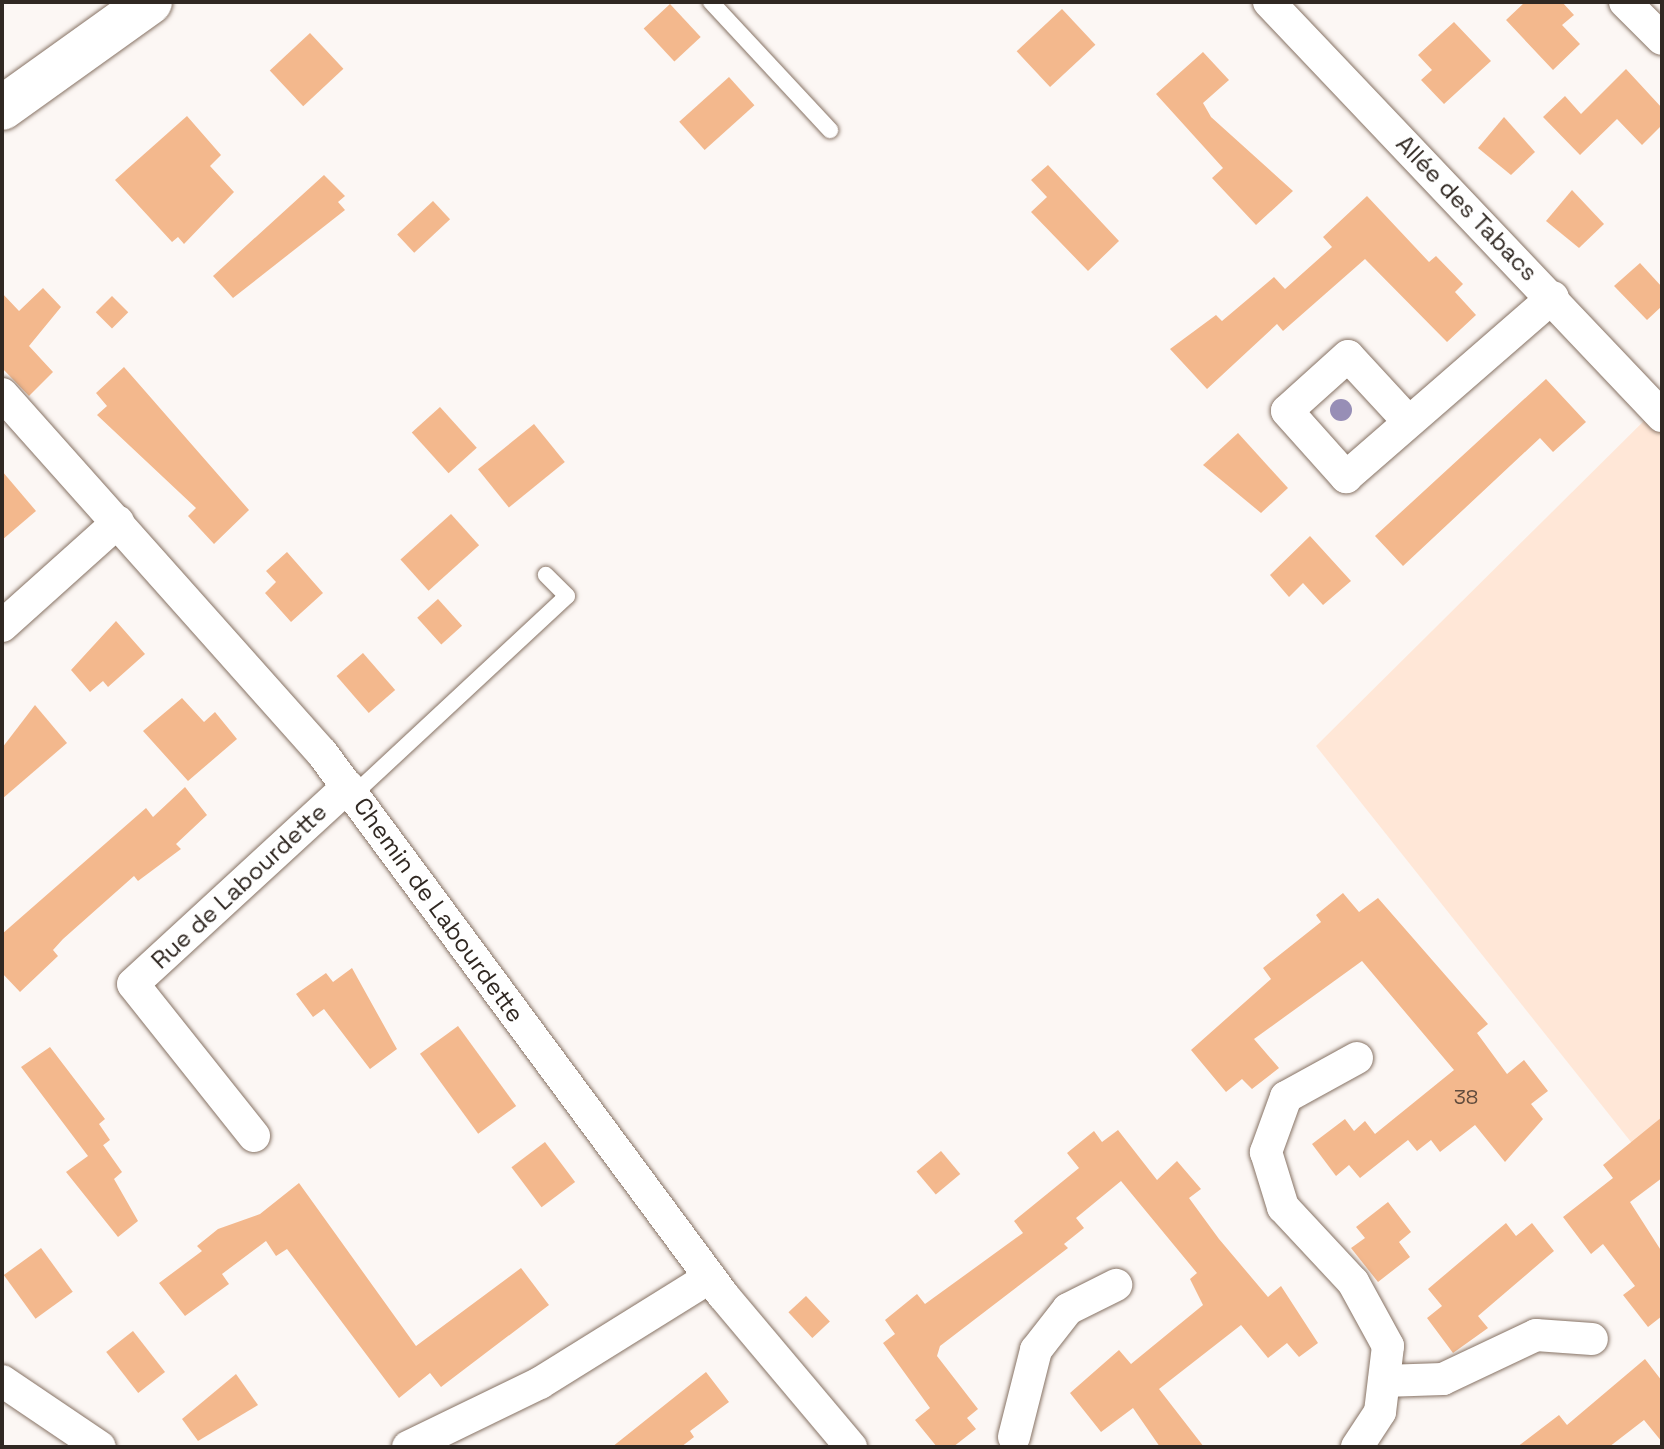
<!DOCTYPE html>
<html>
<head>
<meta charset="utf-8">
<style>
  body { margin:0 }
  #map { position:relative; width:1664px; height:1449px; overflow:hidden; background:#fcf7f4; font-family:"Space Grotesk",sans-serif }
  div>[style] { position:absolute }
  .built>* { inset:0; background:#ffe7d7 }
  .building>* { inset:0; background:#f3b88d; transform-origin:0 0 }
  .roads { filter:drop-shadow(0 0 2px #877365) drop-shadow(0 0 2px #877365) }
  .lane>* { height:16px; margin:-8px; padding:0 8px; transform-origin:8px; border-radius:8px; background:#fff }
  .street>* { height:32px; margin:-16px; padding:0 16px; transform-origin:16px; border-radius:16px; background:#fff }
  .secondary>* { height:44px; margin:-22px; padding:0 22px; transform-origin:22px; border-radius:22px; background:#fff }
  .trees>* { width:22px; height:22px; margin:-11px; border-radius:50%; background:#978eb6 }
  span { translate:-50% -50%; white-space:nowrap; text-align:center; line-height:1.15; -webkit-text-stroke:6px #fff; paint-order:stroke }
  .number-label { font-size:20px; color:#614c3d }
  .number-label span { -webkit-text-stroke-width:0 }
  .street-label { font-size:24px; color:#302822 }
  .frame { position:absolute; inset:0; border:4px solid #302822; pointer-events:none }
</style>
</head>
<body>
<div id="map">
  <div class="built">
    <div style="clip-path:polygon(1662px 403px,1662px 1181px,1316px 746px)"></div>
  </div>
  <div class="building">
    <div style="clip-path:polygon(1525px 2px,1562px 2px,1574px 15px,1562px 25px,1580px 44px,1553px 70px,1506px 20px)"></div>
    <div style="left:670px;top:4px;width:45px;height:36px;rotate:47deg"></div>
    <div style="left:1062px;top:9px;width:49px;height:62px;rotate:47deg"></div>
    <div style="clip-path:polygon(1454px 22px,1491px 61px,1444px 104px,1421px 80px,1432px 70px,1418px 55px)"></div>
    <div style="left:310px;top:33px;width:49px;height:55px;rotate:47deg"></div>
    <div style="clip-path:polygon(1203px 52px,1229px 80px,1203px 103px,1211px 117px,1293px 191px,1256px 225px,1212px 178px,1223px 168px,1156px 94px)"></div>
    <div style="clip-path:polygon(1626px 69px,1662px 108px,1662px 125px,1642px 145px,1617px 119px,1580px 155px,1543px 117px,1565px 96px,1581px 114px)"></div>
    <div style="left:729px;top:77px;width:38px;height:67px;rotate:48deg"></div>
    <div style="clip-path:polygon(187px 116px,221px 155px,210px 166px,234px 192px,184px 244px,178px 237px,172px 242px,115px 180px)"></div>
    <div style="clip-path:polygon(1504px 117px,1535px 152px,1511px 175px,1478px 148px)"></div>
    <div style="clip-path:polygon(1048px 165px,1119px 241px,1088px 271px,1031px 212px,1047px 197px,1031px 180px)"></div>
    <div style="clip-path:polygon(324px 175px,345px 196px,338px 202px,345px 210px,233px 298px,213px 276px)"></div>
    <div style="clip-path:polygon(1572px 190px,1604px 224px,1579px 248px,1546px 221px)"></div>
    <div style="clip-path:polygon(1367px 196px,1429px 262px,1436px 256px,1463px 284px,1455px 292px,1476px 315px,1447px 342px,1365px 259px,1283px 331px,1277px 324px,1207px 389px,1170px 349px,1216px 315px,1222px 321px,1274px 277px,1285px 289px,1332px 247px,1323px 237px)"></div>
    <div style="left:433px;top:201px;width:25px;height:49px;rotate:47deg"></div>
    <div style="clip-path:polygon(1640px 263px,1662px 287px,1662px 306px,1647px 320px,1614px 286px)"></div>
    <div style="clip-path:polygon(43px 288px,61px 307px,29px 346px,53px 372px,29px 396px,2px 368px,2px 293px,19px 311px)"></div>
    <div style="left:112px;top:296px;width:23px;height:23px;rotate:45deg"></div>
    <div style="clip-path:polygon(124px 367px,249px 510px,214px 544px,188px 516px,196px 508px,97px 415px,107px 406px,96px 393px)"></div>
    <div style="clip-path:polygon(1546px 379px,1586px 422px,1553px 452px,1540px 438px,1403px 566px,1375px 536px)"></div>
    <div style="left:440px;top:407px;width:55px;height:38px;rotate:48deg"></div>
    <div style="left:534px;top:424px;width:49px;height:72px;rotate:51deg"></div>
    <div style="clip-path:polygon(1238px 433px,1288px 488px,1261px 513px,1203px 465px)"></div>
    <div style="clip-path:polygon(2px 471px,36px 511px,2px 540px)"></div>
    <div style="left:451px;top:514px;width:42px;height:68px;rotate:48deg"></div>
    <div style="clip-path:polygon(1310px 536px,1351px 581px,1323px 605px,1303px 583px,1289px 597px,1270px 575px)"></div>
    <div style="clip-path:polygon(287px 552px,323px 593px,291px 622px,265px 593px,276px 582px,266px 571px)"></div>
    <div style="left:438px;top:599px;width:36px;height:28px;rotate:48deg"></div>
    <div style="clip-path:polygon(116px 621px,145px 654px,108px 687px,103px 681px,90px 692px,71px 670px)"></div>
    <div style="left:363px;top:653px;width:49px;height:35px;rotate:49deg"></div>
    <div style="clip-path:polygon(182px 698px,204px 722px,215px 712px,237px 739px,188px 781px,143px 731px)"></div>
    <div style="clip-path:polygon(35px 705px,67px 743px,2px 799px,2px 748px)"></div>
    <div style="clip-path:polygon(185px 787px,207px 815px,176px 844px,181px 849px,138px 881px,134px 876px,63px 939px,53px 950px,58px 956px,20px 992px,2px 973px,2px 934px,146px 808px,153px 817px)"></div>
    <div style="clip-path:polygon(1343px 893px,1359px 912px,1378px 898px,1488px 1024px,1477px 1033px,1507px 1074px,1524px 1060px,1548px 1091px,1531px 1104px,1543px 1119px,1505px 1162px,1475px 1125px,1440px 1152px,1431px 1140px,1417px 1151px,1408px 1140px,1360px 1178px,1349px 1165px,1336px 1176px,1312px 1144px,1345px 1119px,1354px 1131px,1365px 1121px,1375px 1134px,1454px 1070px,1362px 961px,1254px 1039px,1279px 1068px,1252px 1089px,1242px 1079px,1226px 1092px,1191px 1050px,1271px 979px,1263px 968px,1321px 922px,1316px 915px)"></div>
    <div style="clip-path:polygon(352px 968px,397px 1049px,370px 1069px,324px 1009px,313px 1017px,296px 994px,326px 973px,333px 982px)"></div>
    <div style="left:458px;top:1026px;width:99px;height:47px;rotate:54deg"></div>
    <div style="clip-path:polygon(50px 1047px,105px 1119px,99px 1124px,110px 1140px,98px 1149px,103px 1145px,122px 1172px,114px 1179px,138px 1221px,118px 1237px,66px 1172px,88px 1156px,21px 1067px)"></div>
    <div style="clip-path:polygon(1662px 1117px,1662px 1178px,1630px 1202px,1662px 1252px,1662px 1316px,1648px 1327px,1623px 1295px,1635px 1286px,1603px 1244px,1591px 1254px,1563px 1217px,1613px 1178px,1603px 1165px)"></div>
    <div style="clip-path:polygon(1118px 1130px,1157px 1180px,1177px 1161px,1201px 1189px,1189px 1198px,1219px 1239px,1268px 1297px,1281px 1286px,1318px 1343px,1299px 1357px,1287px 1343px,1268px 1358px,1241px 1325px,1159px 1389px,1204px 1447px,1160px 1447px,1133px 1408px,1101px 1432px,1070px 1393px,1119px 1350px,1131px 1364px,1203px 1305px,1190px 1279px,1197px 1273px,1121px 1181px,1076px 1218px,1084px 1228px,1064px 1244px,1068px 1248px,940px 1346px,937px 1356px,978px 1409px,967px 1418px,976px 1429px,953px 1447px,937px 1447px,915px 1420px,930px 1408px,883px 1343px,895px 1334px,885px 1320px,917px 1294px,925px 1304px,1023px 1233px,1014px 1221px,1079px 1168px,1067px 1153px,1094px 1131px,1102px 1142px)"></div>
    <div style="left:545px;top:1142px;width:50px;height:42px;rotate:53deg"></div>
    <div style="left:941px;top:1151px;width:30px;height:32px;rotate:50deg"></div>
    <div style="clip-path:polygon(299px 1183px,416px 1346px,521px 1268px,549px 1305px,441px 1387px,430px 1373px,399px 1398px,287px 1249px,276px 1256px,266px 1241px,222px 1274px,229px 1284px,185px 1316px,159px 1283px,202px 1251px,197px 1246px,218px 1229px,260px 1214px)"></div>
    <div style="clip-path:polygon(1388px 1202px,1411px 1232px,1399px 1242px,1410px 1257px,1378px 1282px,1351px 1248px,1365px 1238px,1356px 1227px)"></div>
    <div style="clip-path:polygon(1506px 1223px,1516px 1236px,1532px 1223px,1554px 1251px,1478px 1316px,1488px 1328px,1453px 1353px,1427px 1318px,1442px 1306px,1428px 1289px)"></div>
    <div style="left:41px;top:1248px;width:54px;height:46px;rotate:54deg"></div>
    <div style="left:806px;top:1296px;width:35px;height:24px;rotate:47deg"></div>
    <div style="left:133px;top:1331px;width:52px;height:34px;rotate:52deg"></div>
    <div style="clip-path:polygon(1645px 1359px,1662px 1381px,1662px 1442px,1644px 1420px,1609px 1447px,1517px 1447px,1559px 1415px,1567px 1425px)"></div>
    <div style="clip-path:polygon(706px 1372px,729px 1402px,690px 1431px,694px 1437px,681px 1447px,612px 1447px)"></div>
    <div style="clip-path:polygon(236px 1374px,258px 1405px,198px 1441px,182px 1419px)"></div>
  </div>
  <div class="roads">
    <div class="lane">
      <div style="left:711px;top:2px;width:175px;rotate:47.1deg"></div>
      <div style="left:353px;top:795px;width:292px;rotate:-42.9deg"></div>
      <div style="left:567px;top:596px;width:30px;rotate:-135deg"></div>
    </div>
    <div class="street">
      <div style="left:1269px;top:2px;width:571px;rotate:46.49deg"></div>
      <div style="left:1625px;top:2px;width:52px;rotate:45deg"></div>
      <div style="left:2px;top:394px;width:481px;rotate:48.3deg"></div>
      <div style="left:322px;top:753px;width:674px;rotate:53.5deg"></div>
      <div style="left:723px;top:1295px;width:199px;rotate:49.9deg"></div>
      <div style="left:1408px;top:421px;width:88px;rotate:-132.7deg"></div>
      <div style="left:1348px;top:356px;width:82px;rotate:138deg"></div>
      <div style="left:1287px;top:411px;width:89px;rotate:48.2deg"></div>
      <div style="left:1346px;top:477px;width:274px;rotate:-41deg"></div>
      <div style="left:2px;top:626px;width:156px;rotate:-41.9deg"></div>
      <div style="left:1357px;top:1058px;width:81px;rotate:151.2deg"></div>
      <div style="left:1286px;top:1097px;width:59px;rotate:110deg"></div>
      <div style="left:1266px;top:1152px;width:58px;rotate:72.8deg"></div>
      <div style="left:1283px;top:1207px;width:103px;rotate:47deg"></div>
      <div style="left:1353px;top:1282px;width:73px;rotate:61.3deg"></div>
      <div style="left:1388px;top:1346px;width:66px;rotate:96.9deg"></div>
      <div style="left:1380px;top:1412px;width:42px;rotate:123.3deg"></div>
      <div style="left:254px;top:1136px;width:194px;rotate:-128.5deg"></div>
      <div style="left:133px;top:984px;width:292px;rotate:-42.6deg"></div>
      <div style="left:2px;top:1381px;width:118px;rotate:34deg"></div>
      <div style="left:1384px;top:1381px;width:59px;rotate:-1.9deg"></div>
      <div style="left:1443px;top:1379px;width:103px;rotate:-25.3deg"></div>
      <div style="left:1536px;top:1335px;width:56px;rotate:4.1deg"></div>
      <div style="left:1014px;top:1437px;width:90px;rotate:-75.8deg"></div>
      <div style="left:1036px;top:1350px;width:52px;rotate:-52deg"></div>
      <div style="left:1068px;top:1309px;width:54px;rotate:-26.6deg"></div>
      <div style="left:408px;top:1447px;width:147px;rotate:-25.9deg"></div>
      <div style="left:540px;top:1383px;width:200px;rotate:-31.9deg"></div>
    </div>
    <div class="secondary">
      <div style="left:2px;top:108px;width:182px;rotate:-35.6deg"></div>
    </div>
  </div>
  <div class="trees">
    <div style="left:1341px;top:410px"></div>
  </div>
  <div class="number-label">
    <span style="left:1466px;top:1097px">38</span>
  </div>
  <div class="street-label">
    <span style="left:1467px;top:208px;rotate:46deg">Allée des Tabacs</span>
    <span style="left:239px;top:886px;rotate:-43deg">Rue de Labourdette</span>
    <span style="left:439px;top:910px;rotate:54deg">Chemin de Labourdette</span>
  </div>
  <div class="frame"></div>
</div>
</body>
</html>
